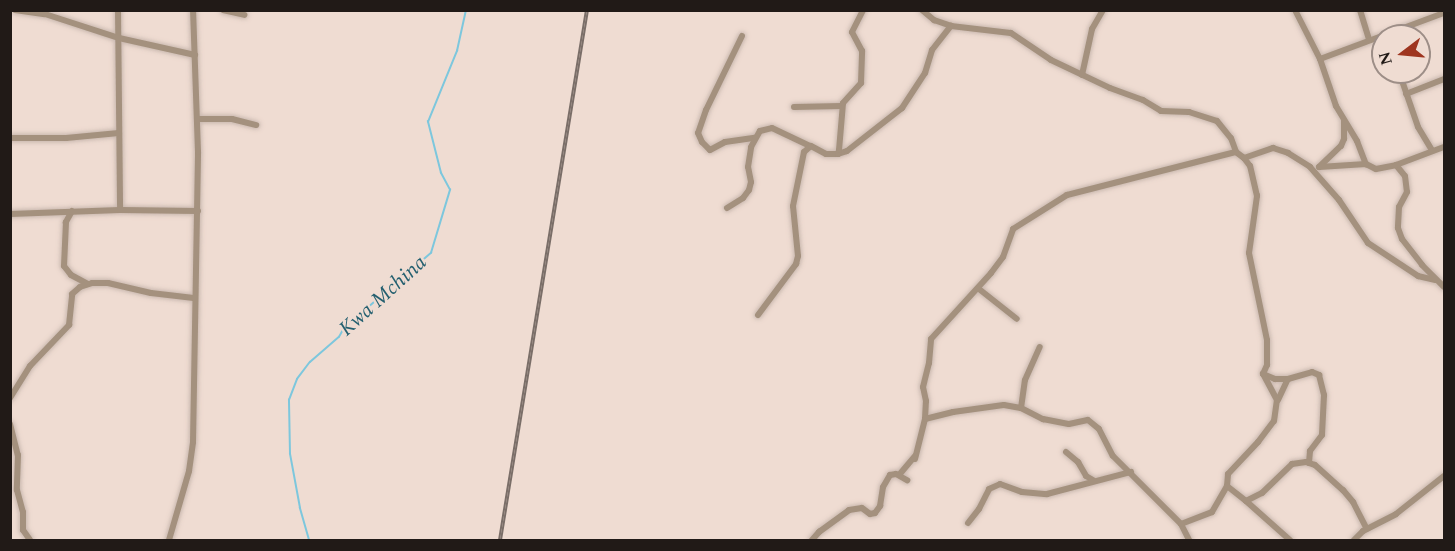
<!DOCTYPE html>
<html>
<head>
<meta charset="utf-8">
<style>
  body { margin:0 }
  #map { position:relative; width:1455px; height:551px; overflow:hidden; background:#efdcd2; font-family:Spectral,serif }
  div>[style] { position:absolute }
  .stream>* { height:1.5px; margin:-0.75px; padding:0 0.75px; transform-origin:0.75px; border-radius:0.75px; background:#7dc7dd }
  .roads { filter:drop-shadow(0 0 2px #cab9b0) drop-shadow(0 0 2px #cab9b0) }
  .minor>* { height:6px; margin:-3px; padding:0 3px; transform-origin:3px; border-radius:3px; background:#a4917e }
  .rail>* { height:4px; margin-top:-2px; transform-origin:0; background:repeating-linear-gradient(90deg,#efdcd2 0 4.5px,#7a6e68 0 9px); box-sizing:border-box; border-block:2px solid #7a6e68 }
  span { translate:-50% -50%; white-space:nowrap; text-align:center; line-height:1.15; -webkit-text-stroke:5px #efdcd2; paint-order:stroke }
  .water-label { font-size:21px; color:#256070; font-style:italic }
  .frame { position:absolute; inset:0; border:12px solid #211a17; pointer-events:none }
  .north { position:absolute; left:1371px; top:24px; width:60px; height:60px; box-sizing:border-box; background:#efdcd2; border:2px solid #9d8e87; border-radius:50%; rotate:254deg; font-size:16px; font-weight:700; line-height:24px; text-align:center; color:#211a17 }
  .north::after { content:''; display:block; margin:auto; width:21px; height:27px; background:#9e351f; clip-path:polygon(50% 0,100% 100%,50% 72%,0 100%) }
</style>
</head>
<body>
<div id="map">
  <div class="stream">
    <div style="left:309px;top:540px;width:33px;rotate:-106deg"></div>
    <div style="left:300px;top:508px;width:55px;rotate:-100.5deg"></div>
    <div style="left:290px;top:454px;width:54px;rotate:-91.1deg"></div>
    <div style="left:289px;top:400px;width:22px;rotate:-69deg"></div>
    <div style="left:297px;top:379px;width:21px;rotate:-53deg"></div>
    <div style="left:310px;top:362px;width:38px;rotate:-41deg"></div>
    <div style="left:339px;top:337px;width:10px;rotate:-61deg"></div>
    <div style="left:344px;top:328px;width:115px;rotate:-40.8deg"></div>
    <div style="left:431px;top:253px;width:66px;rotate:-73.2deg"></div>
    <div style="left:450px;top:190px;width:19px;rotate:-118deg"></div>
    <div style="left:441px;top:173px;width:53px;rotate:-104.3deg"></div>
    <div style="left:428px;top:122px;width:77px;rotate:-67.8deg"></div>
    <div style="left:457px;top:51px;width:42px;rotate:-77.6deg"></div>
  </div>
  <div class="roads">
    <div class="minor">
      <div style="left:15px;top:10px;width:30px;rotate:8deg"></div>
      <div style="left:45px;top:14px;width:78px;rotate:18deg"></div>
      <div style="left:119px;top:38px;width:78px;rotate:12.6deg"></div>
      <div style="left:118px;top:10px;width:200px;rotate:89.4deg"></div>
      <div style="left:223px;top:10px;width:22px;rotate:13deg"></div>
      <div style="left:922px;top:10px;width:16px;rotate:40deg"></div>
      <div style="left:934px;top:20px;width:18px;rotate:19deg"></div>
      <div style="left:951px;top:26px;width:60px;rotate:6.7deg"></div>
      <div style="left:1011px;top:33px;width:48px;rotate:34deg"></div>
      <div style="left:1051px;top:60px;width:65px;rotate:25.4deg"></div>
      <div style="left:1110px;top:88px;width:35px;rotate:20deg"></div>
      <div style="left:1143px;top:100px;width:21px;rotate:31deg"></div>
      <div style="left:1161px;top:111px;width:28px;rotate:2deg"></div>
      <div style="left:1189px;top:112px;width:29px;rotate:18deg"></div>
      <div style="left:1217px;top:121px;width:22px;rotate:51deg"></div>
      <div style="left:1231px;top:138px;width:15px;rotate:70deg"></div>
      <div style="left:1236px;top:152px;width:10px;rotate:37deg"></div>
      <div style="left:1244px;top:158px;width:31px;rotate:-19deg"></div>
      <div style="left:1273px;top:148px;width:16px;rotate:18deg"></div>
      <div style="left:1288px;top:153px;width:26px;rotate:32deg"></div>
      <div style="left:1310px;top:167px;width:44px;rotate:48.7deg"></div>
      <div style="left:1339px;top:200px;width:52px;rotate:56deg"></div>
      <div style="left:1368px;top:243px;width:60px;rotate:33.4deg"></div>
      <div style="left:1418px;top:276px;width:18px;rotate:13deg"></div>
      <div style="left:1295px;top:10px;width:55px;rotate:63deg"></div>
      <div style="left:1320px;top:59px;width:50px;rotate:71.2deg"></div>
      <div style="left:1336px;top:106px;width:41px;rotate:59deg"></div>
      <div style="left:1357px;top:141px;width:25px;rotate:69deg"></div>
      <div style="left:1366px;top:164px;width:11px;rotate:27deg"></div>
      <div style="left:1376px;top:169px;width:20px;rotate:-11deg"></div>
      <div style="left:1396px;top:165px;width:14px;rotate:51deg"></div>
      <div style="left:1405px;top:176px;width:16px;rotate:83deg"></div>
      <div style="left:1407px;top:192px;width:17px;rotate:118deg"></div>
      <div style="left:1399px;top:207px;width:21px;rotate:93deg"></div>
      <div style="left:1398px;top:228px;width:12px;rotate:70deg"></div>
      <div style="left:1402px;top:239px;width:33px;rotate:52deg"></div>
      <div style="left:1422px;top:265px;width:31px;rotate:45deg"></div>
      <div style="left:1360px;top:10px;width:30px;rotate:73deg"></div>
      <div style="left:742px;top:36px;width:82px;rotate:115.9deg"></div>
      <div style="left:706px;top:110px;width:24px;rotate:109deg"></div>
      <div style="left:698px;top:133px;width:10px;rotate:66deg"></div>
      <div style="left:702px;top:142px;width:11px;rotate:45deg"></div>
      <div style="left:710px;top:150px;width:17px;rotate:-28deg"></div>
      <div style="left:725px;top:142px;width:30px;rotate:-8deg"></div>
      <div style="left:1320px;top:59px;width:132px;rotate:-20.4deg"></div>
      <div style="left:1399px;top:72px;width:58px;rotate:70.9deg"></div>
      <div style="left:1418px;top:127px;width:27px;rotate:59deg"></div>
      <div style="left:1082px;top:75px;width:47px;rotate:-77.7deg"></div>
      <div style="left:1092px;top:29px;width:22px;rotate:-60deg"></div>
      <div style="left:1406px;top:94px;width:41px;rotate:-21.5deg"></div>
      <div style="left:794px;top:107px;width:48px;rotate:-1.2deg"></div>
      <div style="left:197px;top:119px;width:35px"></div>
      <div style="left:232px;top:119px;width:25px;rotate:14deg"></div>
      <div style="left:10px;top:138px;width:56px"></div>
      <div style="left:66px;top:138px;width:53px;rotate:-5.4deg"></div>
      <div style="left:838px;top:154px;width:9px;rotate:-18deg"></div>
      <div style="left:847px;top:151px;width:70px;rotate:-38deg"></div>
      <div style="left:902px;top:108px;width:42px;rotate:-56.7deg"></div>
      <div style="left:925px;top:73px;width:24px;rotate:-73deg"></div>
      <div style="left:932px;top:50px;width:31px;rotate:-52deg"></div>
      <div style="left:1396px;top:165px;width:51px;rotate:-20.6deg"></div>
      <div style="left:1319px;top:167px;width:30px;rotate:-44deg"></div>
      <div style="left:1341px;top:146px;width:8px;rotate:-67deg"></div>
      <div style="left:1344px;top:139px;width:18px;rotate:-90deg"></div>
      <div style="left:1319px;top:167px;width:47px;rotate:-3.7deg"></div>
      <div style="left:727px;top:208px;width:19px;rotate:-32deg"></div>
      <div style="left:743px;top:198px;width:10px;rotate:-53deg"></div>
      <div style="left:749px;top:190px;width:8px;rotate:-76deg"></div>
      <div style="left:751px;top:182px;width:15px;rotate:-101deg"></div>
      <div style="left:748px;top:167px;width:20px;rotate:-81deg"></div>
      <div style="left:751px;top:147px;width:18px;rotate:-61deg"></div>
      <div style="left:760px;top:131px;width:12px;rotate:-14deg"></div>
      <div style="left:772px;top:128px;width:42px;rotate:25.3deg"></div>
      <div style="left:72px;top:211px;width:13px;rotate:119deg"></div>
      <div style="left:66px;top:222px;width:44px;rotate:92.6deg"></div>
      <div style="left:64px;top:266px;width:11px;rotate:52deg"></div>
      <div style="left:71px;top:275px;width:19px;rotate:28deg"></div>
      <div style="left:10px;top:214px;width:110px;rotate:-2.1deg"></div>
      <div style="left:120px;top:210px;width:78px;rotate:0.7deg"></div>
      <div style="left:979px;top:289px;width:48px;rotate:38.3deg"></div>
      <div style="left:758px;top:315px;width:64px;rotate:-53.3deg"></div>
      <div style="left:796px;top:264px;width:8px;rotate:-76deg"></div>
      <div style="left:798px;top:256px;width:50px;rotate:-95.7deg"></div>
      <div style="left:793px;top:206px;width:55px;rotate:-78.5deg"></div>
      <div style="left:804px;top:152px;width:9px;rotate:-41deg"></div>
      <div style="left:811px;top:146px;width:17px;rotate:28deg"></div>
      <div style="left:826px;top:154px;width:12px"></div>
      <div style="left:838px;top:154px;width:4px;rotate:-76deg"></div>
      <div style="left:839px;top:150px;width:47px;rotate:-85.1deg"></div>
      <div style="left:843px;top:103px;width:27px;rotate:-48deg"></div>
      <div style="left:861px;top:83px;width:32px;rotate:-88deg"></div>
      <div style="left:862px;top:51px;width:21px;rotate:-118deg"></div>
      <div style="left:852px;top:32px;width:25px;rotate:-63deg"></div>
      <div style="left:1263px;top:374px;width:13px;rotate:23deg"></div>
      <div style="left:1275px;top:379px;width:13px"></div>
      <div style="left:1288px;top:379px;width:25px;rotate:-16deg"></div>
      <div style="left:1312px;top:372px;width:8px;rotate:23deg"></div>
      <div style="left:1319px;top:375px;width:21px;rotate:76deg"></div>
      <div style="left:1324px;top:395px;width:40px;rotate:92.9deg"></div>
      <div style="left:1322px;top:435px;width:20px;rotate:127deg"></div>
      <div style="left:1310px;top:451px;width:12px;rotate:95deg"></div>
      <div style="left:10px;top:398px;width:38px;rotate:-58deg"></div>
      <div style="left:30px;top:366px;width:57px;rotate:-46.4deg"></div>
      <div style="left:69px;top:325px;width:31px;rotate:-84deg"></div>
      <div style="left:72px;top:294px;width:11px;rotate:-41deg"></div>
      <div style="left:80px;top:287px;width:13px;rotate:-18deg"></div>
      <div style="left:92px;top:283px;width:16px"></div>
      <div style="left:108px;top:283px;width:44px;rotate:13.1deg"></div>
      <div style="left:151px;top:293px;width:43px;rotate:6.6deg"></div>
      <div style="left:1278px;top:400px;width:23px;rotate:-65deg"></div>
      <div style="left:1021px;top:408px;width:28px;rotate:-82deg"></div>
      <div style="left:1025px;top:380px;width:36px;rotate:-66deg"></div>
      <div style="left:925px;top:419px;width:18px;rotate:-87deg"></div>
      <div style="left:926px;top:401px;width:14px;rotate:-102deg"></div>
      <div style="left:923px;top:387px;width:25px;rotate:-76deg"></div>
      <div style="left:929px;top:363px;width:24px;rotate:-85deg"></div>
      <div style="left:931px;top:339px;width:89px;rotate:-47.7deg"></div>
      <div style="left:991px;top:273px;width:20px;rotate:-53deg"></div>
      <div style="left:1003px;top:257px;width:30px;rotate:-70deg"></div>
      <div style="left:1013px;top:229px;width:64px;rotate:-32.2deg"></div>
      <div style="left:1067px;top:195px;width:174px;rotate:-14.3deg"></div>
      <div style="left:10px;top:424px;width:32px;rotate:76deg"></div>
      <div style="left:18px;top:455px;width:35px;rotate:92deg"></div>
      <div style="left:17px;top:490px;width:23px;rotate:75deg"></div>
      <div style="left:23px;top:512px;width:18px;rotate:90deg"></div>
      <div style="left:23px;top:530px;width:12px;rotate:55deg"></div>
      <div style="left:1066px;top:452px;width:16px;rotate:40deg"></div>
      <div style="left:1078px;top:462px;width:16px;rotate:60deg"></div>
      <div style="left:1086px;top:476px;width:8px;rotate:30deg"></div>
      <div style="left:915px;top:459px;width:41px;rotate:-76deg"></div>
      <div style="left:925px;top:419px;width:29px;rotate:-14deg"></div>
      <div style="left:953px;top:412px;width:51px;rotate:-7.8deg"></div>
      <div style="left:1004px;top:405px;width:17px;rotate:10deg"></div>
      <div style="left:1021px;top:408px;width:25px;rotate:27deg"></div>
      <div style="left:1043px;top:419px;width:26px;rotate:11deg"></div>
      <div style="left:1069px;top:424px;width:19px;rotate:-12deg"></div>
      <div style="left:1088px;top:420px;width:14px;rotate:39deg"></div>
      <div style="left:1099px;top:429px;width:30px;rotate:63deg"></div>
      <div style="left:1113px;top:456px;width:96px;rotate:45deg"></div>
      <div style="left:1181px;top:524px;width:18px;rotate:63deg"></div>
      <div style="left:899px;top:475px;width:25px;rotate:-50deg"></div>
      <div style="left:1227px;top:486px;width:12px;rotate:-85deg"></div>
      <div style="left:1228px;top:474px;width:44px;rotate:-46.8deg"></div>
      <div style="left:1258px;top:442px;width:26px;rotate:-53deg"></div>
      <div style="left:1274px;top:421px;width:21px;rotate:-82deg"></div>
      <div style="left:1277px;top:400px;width:30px;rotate:-118deg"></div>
      <div style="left:1263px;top:374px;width:10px;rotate:-66deg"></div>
      <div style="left:1267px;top:365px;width:25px;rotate:-90deg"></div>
      <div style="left:1267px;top:340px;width:89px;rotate:-101.7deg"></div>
      <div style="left:1249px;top:253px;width:58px;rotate:-82deg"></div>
      <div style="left:1257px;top:196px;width:31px;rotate:-103deg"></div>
      <div style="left:1250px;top:166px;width:10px;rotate:-127deg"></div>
      <div style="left:1246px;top:501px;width:59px;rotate:41.6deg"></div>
      <div style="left:968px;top:523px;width:18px;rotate:-52deg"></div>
      <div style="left:979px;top:509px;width:22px;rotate:-63deg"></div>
      <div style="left:989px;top:489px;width:12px;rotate:-24deg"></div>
      <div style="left:1000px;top:484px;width:23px;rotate:20deg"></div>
      <div style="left:1022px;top:492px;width:25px;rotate:5deg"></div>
      <div style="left:1047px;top:494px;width:87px;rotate:-14.7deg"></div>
      <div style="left:1181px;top:524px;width:33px;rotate:-21deg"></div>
      <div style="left:1212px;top:512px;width:30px;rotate:-60deg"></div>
      <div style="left:1227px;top:486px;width:24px;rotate:38deg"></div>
      <div style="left:1246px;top:501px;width:18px;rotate:-27deg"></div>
      <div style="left:1262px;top:493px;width:42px;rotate:-44deg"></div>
      <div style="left:1292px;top:464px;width:14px;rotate:-8deg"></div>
      <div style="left:1306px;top:462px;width:9px;rotate:18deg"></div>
      <div style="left:1315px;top:465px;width:38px;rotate:42deg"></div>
      <div style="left:1343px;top:490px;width:16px;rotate:50deg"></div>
      <div style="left:1353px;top:502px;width:30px;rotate:63deg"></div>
      <div style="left:169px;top:540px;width:72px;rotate:-73.8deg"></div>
      <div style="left:189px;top:471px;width:29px;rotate:-82deg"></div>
      <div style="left:193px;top:442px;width:290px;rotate:-89deg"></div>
      <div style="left:198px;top:152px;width:142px;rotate:-92deg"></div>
      <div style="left:812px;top:540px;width:11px;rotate:-49deg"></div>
      <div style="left:819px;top:532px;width:37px;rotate:-36deg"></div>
      <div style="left:849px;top:510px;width:13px;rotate:-9deg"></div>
      <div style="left:862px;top:508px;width:10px;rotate:37deg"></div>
      <div style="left:870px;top:514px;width:5px;rotate:-11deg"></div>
      <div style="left:875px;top:513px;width:9px;rotate:-54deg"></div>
      <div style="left:880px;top:506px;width:19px;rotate:-81deg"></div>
      <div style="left:883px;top:487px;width:14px;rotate:-60deg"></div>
      <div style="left:890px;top:475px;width:6px;rotate:-9deg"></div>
      <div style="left:896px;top:474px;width:13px;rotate:29deg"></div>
      <div style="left:1354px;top:540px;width:13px;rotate:-45deg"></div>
      <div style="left:1363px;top:531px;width:37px;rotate:-27deg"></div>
      <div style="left:1396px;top:514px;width:61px;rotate:-38.4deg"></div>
    </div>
  </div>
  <div class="rail">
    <div style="left:500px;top:540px;width:537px;rotate:-80.68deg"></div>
  </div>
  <div class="water-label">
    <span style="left:383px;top:296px;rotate:-42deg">Kwa Mchina</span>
  </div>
  <div class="frame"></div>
  <div class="north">N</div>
</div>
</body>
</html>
